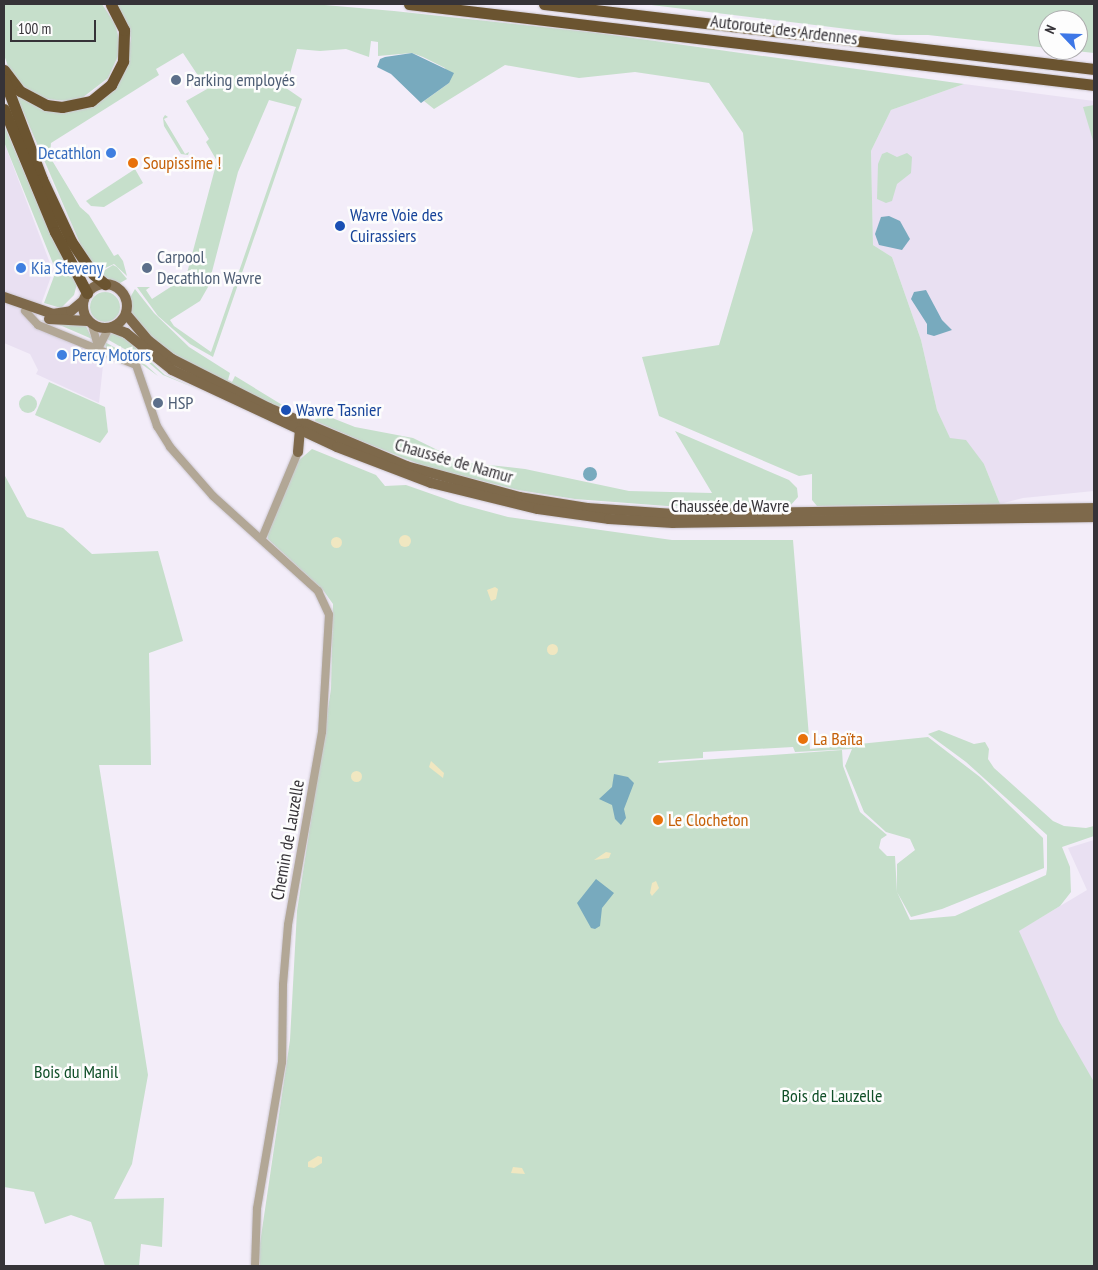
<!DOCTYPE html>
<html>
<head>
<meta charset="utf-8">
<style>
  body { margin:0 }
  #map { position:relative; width:1098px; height:1270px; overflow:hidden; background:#f3edf9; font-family:"PT Sans Narrow",sans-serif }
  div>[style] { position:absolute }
  .built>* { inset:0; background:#e9e0f2 }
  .green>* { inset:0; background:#c6dfcb }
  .round { border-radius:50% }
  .sand>* { inset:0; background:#f0e7c1 }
  .water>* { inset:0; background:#78aabe }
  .roads { filter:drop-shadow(0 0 1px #cdc8d2) drop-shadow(0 0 1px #cdc8d2) }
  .minor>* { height:8px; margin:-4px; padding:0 4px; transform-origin:4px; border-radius:4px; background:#b2a796 }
  .major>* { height:10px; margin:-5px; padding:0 5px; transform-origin:5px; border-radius:5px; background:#7e694b }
  .major>.ring { margin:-5px; padding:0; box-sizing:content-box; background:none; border:10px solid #7e694b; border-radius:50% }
  .highway>* { height:11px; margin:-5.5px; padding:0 5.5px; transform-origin:5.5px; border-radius:5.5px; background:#6b5430 }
  .dots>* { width:14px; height:14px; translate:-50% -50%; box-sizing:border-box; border:2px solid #fdfdfd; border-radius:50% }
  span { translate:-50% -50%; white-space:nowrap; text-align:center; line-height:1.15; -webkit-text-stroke:5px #fdfdfd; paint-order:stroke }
  .street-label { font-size:18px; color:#363338 }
  .service-label { font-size:18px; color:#4e5e75 }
  .left { translate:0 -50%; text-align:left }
  .shop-label { font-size:18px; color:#366cbe }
  .right { translate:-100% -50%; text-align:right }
  .food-label { font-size:18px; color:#c56008 }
  .transit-label { font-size:18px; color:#164399 }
  .park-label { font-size:18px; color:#104f28 }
  .frame { position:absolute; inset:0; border:5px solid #363338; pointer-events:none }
  .north { position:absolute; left:1038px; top:10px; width:50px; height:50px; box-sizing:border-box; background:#fdfdfd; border:1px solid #adacae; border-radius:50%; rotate:294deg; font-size:14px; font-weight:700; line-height:20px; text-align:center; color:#363338 }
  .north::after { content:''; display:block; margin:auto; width:18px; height:22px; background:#3d77e7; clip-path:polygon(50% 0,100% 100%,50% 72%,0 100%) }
  .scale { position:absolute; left:10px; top:20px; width:86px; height:22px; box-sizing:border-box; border:2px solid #363338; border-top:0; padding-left:6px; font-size:15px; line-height:18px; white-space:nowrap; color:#363338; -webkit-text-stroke:4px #fdfdfd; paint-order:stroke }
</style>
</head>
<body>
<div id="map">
  <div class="built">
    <div style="clip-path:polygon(964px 84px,1094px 101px,1094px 491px,1023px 498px,1000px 504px,984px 464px,950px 439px,937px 410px,921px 340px,892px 257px,873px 245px,871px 151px,891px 110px)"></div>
    <div style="clip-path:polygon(4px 142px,53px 271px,34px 324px,104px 356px,99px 403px,36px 374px,38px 370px,30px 354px,4px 343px)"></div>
    <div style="clip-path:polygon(1094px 840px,1094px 1152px,988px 949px,1087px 890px,1068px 848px)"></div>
  </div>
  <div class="green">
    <div style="clip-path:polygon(4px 4px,102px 4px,115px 24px,119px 39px,118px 56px,108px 78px,82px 98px,69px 101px,44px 99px,24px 87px,9px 69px,4px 55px)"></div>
    <div style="clip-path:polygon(evenodd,117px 4px,313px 4px,394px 11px,598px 33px,964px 84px,891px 110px,871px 151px,873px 245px,892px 257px,921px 340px,937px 410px,950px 438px,966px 440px,984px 464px,1000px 504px,817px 506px,812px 500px,812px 474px,799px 476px,659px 416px,642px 357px,719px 345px,753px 230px,743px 133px,709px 83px,635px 72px,579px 78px,505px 65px,434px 109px,424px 101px,449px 83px,445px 68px,423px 57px,412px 53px,378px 56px,378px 42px,371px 41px,369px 57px,346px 49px,320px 51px,297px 49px,286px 88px,302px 99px,213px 357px,190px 344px,158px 316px,137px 287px,150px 287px,146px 290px,152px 299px,186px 277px,217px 161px,206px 142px,209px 139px,186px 101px,207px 89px,183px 53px,156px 69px,159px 75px,51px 143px,50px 157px,80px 207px,89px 215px,114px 256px,118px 254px,123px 261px,127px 276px,114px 264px,97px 272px,82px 248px,13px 88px,21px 94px,80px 109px,126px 65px,131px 38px,117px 4px,269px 100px,296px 107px,211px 352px,174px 326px,170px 320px,200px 301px,208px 287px,238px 172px,269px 100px)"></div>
    <div style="clip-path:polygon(643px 4px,1094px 4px,1094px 53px,1067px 50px,1078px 50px,1078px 20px,1048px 20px,1048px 48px,928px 35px,896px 35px)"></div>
    <div style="clip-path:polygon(1094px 105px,1094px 144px,1083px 107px)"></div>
    <div style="clip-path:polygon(165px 115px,168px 117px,164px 119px,185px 154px,189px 152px,188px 155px,181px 154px,164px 126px,163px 118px)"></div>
    <div style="clip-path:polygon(4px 125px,47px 226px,77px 284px,74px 295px,61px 308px,44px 303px,56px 271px,4px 142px)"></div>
    <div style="clip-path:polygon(887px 152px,897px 157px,907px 153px,912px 157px,911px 173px,897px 184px,892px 201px,886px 203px,877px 199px,878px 164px,882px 154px)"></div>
    <div style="clip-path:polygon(135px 169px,143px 183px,104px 207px,91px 206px,86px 201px)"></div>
    <div style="clip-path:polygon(113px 265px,117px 267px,127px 279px,120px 283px,97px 275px)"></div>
    <div style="clip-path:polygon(135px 289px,154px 313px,189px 347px,230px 373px,228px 380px,232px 382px,235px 376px,284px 406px,277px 407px,180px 359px,153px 339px,131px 313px,131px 296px)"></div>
    <div class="round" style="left:90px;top:292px;width:30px;height:30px"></div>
    <div style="clip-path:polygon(40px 320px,86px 326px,92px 339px,62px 326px)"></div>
    <div style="clip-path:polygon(110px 333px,123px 336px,165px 375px,195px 388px,163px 375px,149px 363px,107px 339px,106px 335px)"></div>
    <div style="clip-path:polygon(105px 342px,146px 365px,158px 376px,140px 363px,106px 349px)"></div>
    <div style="clip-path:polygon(49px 382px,105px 407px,108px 432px,100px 443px,35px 415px)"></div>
    <div class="round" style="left:19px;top:395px;width:18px;height:18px"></div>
    <div style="clip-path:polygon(317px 412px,355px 427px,413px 438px,462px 462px,525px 469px,629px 491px,712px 493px,675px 431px,789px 480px,797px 488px,798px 497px,789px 507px,667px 506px,575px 499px,518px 490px,424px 466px,361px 441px,315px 421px)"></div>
    <div style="clip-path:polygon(312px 449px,376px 475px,385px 486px,406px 485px,460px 504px,508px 517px,672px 540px,793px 540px,810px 749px,928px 737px,980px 777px,1043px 838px,1044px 868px,942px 909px,911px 917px,897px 892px,897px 864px,915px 850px,910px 839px,886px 832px,864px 812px,845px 766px,852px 749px,795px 752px,793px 747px,703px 752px,703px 758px,659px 761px,658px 763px,842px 750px,843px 766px,860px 812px,887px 835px,881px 839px,879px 848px,887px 856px,895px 856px,897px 892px,910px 920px,955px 916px,1046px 875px,1047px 869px,1047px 835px,966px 762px,928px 734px,939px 730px,974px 744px,985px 742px,989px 749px,988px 759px,994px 768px,1053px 821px,1064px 826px,1086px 828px,1094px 826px,1094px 836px,1062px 847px,1070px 867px,1071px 892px,1060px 906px,1019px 931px,1059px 1021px,1094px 1082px,1094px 1266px,260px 1266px,259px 1250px,290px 1040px,297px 911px,331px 689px,333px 604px,323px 590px,268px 539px,267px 534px,298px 461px)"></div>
    <div style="clip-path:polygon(4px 474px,27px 517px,63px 528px,92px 554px,158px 551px,183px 641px,149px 653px,151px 765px,99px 765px,148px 1075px,132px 1164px,114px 1199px,164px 1198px,162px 1247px,141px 1244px,139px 1266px,105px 1266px,91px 1222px,71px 1215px,45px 1224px,34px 1192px,4px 1187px)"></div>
  </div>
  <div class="sand">
    <div class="round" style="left:399px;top:535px;width:12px;height:12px"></div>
    <div class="round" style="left:330.5px;top:536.5px;width:11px;height:11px"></div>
    <div style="clip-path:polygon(495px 587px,498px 589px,496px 599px,491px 601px,487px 590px)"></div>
    <div class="round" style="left:546.5px;top:643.5px;width:11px;height:11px"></div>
    <div style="clip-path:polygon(431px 761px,444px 773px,443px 778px,429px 767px)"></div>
    <div class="round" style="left:350.5px;top:770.5px;width:11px;height:11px"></div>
    <div style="clip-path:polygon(606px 852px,611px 853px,609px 858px,594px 860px)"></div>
    <div style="clip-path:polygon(656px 881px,659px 888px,652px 896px,650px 893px,652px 883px)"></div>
    <div style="clip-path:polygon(318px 1156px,322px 1157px,322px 1163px,314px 1168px,308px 1167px,308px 1162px)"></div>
    <div style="clip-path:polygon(513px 1167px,522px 1168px,525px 1174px,511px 1173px)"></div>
  </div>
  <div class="water">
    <div style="clip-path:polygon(412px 53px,454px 73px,449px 83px,421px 103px,391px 74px,377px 67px,380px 59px,385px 57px)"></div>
    <div style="clip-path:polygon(889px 216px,900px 221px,910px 239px,902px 250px,879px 245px,875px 234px,881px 217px)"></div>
    <div style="clip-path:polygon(926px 290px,942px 320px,952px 330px,934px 336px,927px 334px,927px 324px,911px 299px,914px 292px)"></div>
    <div class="round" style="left:583px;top:467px;width:14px;height:14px"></div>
    <div style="clip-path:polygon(614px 774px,628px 777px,634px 783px,624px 809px,626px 818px,621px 825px,615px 819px,612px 805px,599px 799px,612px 787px)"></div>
    <div style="clip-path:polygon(596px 879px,614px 893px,602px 908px,600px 926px,595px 929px,591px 928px,577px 903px)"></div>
  </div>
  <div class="roads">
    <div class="minor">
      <div style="left:25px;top:311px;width:19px;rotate:47deg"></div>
      <div style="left:38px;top:325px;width:106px;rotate:22.2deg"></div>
      <div style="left:136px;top:365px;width:65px;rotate:71deg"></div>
      <div style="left:157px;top:426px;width:25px;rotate:58deg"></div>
      <div style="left:170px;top:447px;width:65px;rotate:48.7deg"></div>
      <div style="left:213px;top:496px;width:142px;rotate:42.1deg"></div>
      <div style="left:318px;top:591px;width:26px;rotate:65deg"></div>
      <div style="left:329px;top:615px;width:117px;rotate:93.4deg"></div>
      <div style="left:322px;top:732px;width:196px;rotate:100deg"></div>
      <div style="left:288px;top:925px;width:60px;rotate:94.8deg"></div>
      <div style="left:283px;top:985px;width:77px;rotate:90.7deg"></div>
      <div style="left:282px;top:1062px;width:149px;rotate:99.7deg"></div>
      <div style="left:257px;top:1209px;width:57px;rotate:92deg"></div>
      <div style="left:92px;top:325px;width:25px;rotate:74deg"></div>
      <div style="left:99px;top:347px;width:20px;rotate:-63deg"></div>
      <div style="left:262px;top:538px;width:93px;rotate:-67.3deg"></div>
    </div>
    <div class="major">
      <div class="ring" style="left:83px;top:284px;width:34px;height:34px"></div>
      <div style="left:4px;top:297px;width:52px;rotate:19.1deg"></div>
      <div style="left:53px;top:314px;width:18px;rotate:-9deg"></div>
      <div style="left:71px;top:311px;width:16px;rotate:-40deg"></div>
      <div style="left:126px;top:314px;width:35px;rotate:50deg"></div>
      <div style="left:149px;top:341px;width:29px;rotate:38deg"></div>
      <div style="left:172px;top:359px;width:109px;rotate:26.8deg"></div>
      <div style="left:269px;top:408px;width:149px;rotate:22.9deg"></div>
      <div style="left:406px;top:466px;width:117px;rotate:15.3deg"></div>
      <div style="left:519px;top:497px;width:69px;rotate:9.2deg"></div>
      <div style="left:587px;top:508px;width:87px;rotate:3.9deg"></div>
      <div style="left:674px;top:514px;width:420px;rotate:-0.8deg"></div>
      <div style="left:49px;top:319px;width:39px;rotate:3deg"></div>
      <div style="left:113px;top:328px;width:14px;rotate:21deg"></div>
      <div style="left:126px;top:333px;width:59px;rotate:38.8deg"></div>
      <div style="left:172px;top:370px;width:182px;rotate:25deg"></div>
      <div style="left:337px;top:447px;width:101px;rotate:21deg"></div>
      <div style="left:431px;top:483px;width:110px;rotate:13.7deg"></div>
      <div style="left:538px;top:509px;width:72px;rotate:8deg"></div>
      <div style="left:609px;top:519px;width:64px;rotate:3.6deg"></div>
      <div style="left:673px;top:523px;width:421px;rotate:-0.8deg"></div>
      <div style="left:298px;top:452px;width:21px;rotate:-85deg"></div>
    </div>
    <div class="highway">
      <div style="left:409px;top:4px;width:690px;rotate:6.74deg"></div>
      <div style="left:544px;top:4px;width:554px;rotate:6.74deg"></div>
      <div style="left:4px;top:70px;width:26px;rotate:53deg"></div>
      <div style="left:20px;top:91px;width:30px;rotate:28deg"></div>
      <div style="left:46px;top:105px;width:16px;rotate:7deg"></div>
      <div style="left:62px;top:107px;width:30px;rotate:-12deg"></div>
      <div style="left:91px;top:101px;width:26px;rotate:-39deg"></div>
      <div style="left:111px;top:85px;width:27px;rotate:-63deg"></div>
      <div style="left:123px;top:61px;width:31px;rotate:-88deg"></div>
      <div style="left:124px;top:30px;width:29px;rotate:-117deg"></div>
      <div style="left:4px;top:79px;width:107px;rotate:69.2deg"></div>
      <div style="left:42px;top:179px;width:68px;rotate:64.9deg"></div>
      <div style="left:71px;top:241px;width:40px;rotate:56deg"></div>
      <div style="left:93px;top:274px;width:16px;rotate:40deg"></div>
      <div style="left:4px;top:109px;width:133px;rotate:67.5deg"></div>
      <div style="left:55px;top:232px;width:69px;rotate:62.3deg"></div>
    </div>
  </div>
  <div class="dots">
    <div style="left:176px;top:80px;background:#5c6f8a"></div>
    <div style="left:111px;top:153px;background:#3f7fe0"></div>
    <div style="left:133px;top:163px;background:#e8710a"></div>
    <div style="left:340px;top:226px;background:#1a4fb4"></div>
    <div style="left:21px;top:268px;background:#3f7fe0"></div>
    <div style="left:147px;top:268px;background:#5c6f8a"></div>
    <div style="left:62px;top:355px;background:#3f7fe0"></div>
    <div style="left:158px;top:403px;background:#5c6f8a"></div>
    <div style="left:286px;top:410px;background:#1a4fb4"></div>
    <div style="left:803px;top:739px;background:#e8710a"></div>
    <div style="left:658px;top:820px;background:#e8710a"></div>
  </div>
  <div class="street-label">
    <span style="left:784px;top:30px;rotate:7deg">Autoroute des Ardennes</span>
    <span style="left:454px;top:461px;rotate:16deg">Chaussée de Namur</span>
    <span style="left:730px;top:506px">Chaussée de Wavre</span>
    <span style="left:288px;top:840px;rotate:-80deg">Chemin de Lauzelle</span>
  </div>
  <div class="service-label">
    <span class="left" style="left:186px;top:80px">Parking employés</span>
    <span class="left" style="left:157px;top:268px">Carpool<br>Decathlon Wavre</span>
    <span class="left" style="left:168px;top:403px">HSP</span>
  </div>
  <div class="shop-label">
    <span class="right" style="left:101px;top:153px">Decathlon</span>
    <span class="left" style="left:31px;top:268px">Kia Steveny</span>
    <span class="left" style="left:72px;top:355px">Percy Motors</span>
  </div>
  <div class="food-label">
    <span class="left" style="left:143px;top:163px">Soupissime !</span>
    <span class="left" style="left:813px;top:739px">La Baïta</span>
    <span class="left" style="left:668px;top:820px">Le Clocheton</span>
  </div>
  <div class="transit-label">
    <span class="left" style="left:350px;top:226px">Wavre Voie des<br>Cuirassiers</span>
    <span class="left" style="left:296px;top:410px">Wavre Tasnier</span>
  </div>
  <div class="park-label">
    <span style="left:76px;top:1072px">Bois du Manil</span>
    <span style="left:832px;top:1096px">Bois de Lauzelle</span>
  </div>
  <div class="frame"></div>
  <div class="north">N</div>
  <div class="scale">100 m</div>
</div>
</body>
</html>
